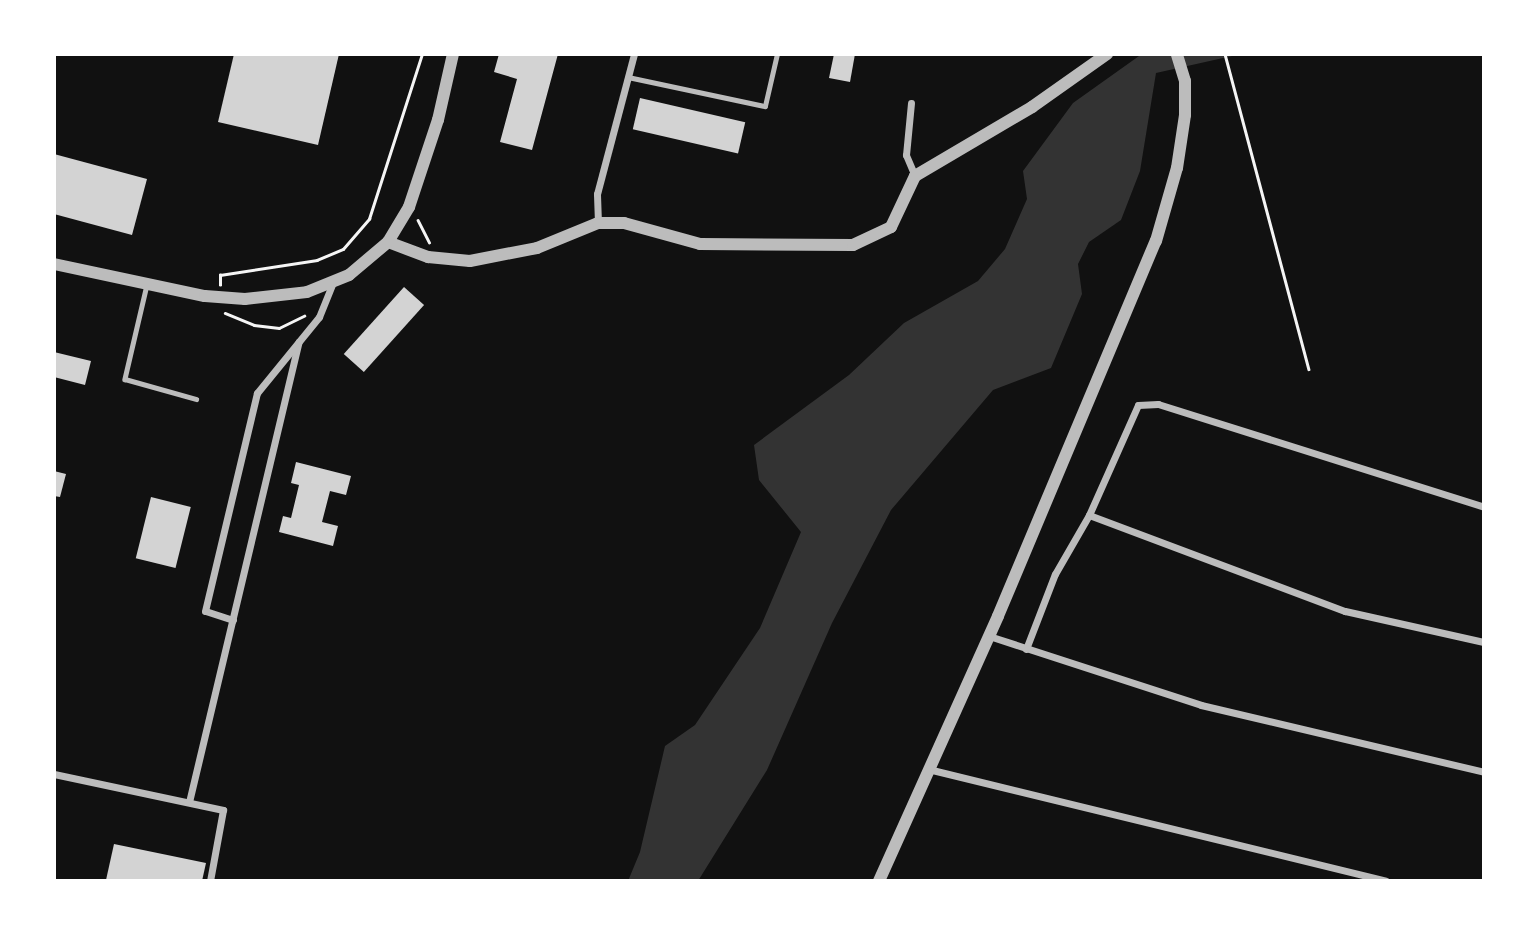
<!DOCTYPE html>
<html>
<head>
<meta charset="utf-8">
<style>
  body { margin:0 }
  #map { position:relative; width:1538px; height:935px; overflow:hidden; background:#111; font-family:"Sofia Sans Condensed",sans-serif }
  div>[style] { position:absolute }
  .water>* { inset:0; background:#333 }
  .building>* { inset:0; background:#d3d3d3; transform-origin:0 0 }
  .path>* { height:2.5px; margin:-1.25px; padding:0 1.25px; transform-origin:1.25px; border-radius:1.25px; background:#f5f5f5 }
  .service>* { height:4.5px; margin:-2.25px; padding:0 2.25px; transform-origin:2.25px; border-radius:2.25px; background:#bcbcbc }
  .minor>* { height:7px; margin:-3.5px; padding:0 3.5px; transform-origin:3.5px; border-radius:3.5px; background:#bcbcbc }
  .tertiary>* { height:12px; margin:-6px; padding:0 6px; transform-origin:6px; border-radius:6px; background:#bcbcbc }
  span { translate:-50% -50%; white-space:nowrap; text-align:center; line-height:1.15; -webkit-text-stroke:7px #fff; paint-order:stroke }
  .frame { position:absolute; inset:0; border:56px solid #fff; pointer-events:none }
</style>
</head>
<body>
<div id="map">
  <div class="water">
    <div style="clip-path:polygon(1241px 54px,1156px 73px,1140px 171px,1121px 220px,1089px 242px,1078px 264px,1082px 294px,1051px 368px,993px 390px,891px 510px,832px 623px,767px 770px,698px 881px,628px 881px,640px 852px,665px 746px,695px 725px,760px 628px,801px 532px,759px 480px,754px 445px,849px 375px,904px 323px,978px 281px,1005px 249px,1027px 199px,1023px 171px,1073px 103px,1139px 56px)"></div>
  </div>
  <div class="building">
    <div style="clip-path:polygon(234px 54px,339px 54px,318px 145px,218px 122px)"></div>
    <div style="clip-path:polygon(499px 54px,558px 54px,532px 150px,500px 142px,517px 79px,494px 72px)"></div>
    <div style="clip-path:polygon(834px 54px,855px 54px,850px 82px,829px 78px)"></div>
    <div style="left:640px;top:98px;width:108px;height:32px;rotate:13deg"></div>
    <div style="clip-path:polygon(54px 154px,147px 179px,132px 235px,54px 214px)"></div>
    <div style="left:404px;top:287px;width:27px;height:90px;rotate:42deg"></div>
    <div style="clip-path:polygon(54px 352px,91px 361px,85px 385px,54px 377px)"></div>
    <div style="clip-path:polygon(296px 462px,351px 476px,346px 495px,330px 491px,322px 522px,338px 526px,333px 546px,279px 532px,283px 516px,291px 518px,299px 485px,291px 483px)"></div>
    <div style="clip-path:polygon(54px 471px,66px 474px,60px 497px,54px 496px)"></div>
    <div style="left:151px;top:497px;width:41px;height:63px;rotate:14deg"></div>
    <div style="clip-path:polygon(114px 844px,206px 863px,202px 881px,106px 880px)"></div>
  </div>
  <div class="path">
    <div style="left:1225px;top:54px;width:326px;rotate:75.1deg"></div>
    <div style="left:418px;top:220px;width:25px;rotate:63deg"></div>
    <div style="left:220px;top:285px;width:10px;rotate:-90deg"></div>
    <div style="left:220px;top:275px;width:98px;rotate:-8.8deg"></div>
    <div style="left:317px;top:260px;width:28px;rotate:-23deg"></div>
    <div style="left:343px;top:249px;width:40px;rotate:-49deg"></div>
    <div style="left:369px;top:219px;width:173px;rotate:-72.2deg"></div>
    <div style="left:225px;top:313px;width:31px;rotate:22deg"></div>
    <div style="left:254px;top:325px;width:25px;rotate:7deg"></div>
    <div style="left:279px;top:328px;width:28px;rotate:-26deg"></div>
  </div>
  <div class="service">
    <div style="left:628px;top:77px;width:140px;rotate:12deg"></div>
    <div style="left:765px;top:106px;width:53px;rotate:-77deg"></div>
    <div style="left:147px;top:285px;width:97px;rotate:103.2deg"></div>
    <div style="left:125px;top:379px;width:74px;rotate:15.7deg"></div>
  </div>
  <div class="minor">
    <div style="left:911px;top:103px;width:52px;rotate:95.5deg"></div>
    <div style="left:906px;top:155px;width:23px;rotate:67deg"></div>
    <div style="left:598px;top:223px;width:29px;rotate:-92deg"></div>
    <div style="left:597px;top:194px;width:145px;rotate:-75.2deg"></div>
    <div style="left:1089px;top:515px;width:273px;rotate:20.6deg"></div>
    <div style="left:1345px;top:611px;width:142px;rotate:12.6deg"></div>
    <div style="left:233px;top:620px;width:29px;rotate:-162deg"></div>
    <div style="left:205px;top:611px;width:224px;rotate:-76.6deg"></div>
    <div style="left:257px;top:393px;width:98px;rotate:-50.8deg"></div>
    <div style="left:319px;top:317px;width:35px;rotate:-68deg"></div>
    <div style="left:989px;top:636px;width:223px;rotate:18deg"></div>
    <div style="left:1201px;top:705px;width:291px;rotate:13.3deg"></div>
    <div style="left:1026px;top:649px;width:80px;rotate:-68.9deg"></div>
    <div style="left:1055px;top:574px;width:68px;rotate:-60deg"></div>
    <div style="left:1089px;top:515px;width:120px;rotate:-66deg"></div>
    <div style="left:1138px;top:405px;width:20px;rotate:-3deg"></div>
    <div style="left:1158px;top:404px;width:342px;rotate:17.5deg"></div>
    <div style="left:928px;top:769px;width:471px;rotate:13.7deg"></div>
    <div style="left:54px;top:774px;width:173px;rotate:12deg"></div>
    <div style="left:223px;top:810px;width:72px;rotate:100.4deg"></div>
    <div style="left:189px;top:802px;width:473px;rotate:-76.6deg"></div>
  </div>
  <div class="tertiary">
    <div style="left:388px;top:242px;width:43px;rotate:20.6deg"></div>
    <div style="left:428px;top:257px;width:42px;rotate:5.4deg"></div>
    <div style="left:470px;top:261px;width:68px;rotate:-11deg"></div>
    <div style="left:537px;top:248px;width:66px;rotate:-22.3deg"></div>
    <div style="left:598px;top:223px;width:26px"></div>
    <div style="left:624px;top:223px;width:79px;rotate:15.4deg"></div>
    <div style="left:700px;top:244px;width:153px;rotate:0.4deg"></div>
    <div style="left:853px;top:245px;width:42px;rotate:-25.3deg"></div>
    <div style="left:891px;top:227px;width:56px;rotate:-64.8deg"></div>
    <div style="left:915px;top:176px;width:136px;rotate:-30.5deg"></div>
    <div style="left:1032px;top:107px;width:92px;rotate:-35.2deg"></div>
    <div style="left:54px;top:264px;width:154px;rotate:12deg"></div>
    <div style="left:205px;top:296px;width:40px;rotate:4.3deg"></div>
    <div style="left:245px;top:299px;width:62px;rotate:-6.4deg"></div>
    <div style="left:307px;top:292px;width:45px;rotate:-22deg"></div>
    <div style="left:349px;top:275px;width:51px;rotate:-40.2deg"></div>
    <div style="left:388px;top:242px;width:41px;rotate:-59deg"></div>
    <div style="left:409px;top:207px;width:92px;rotate:-71.6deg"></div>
    <div style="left:438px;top:120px;width:68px;rotate:-77.2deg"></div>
    <div style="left:879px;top:881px;width:290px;rotate:-65.8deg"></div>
    <div style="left:998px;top:616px;width:407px;rotate:-67.2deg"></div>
    <div style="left:1156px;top:241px;width:76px;rotate:-74deg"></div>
    <div style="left:1177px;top:168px;width:54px;rotate:-81.4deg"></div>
    <div style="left:1185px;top:115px;width:34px;rotate:-90deg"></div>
    <div style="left:1185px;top:81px;width:28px;rotate:-107deg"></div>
  </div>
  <div class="frame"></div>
</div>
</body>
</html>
